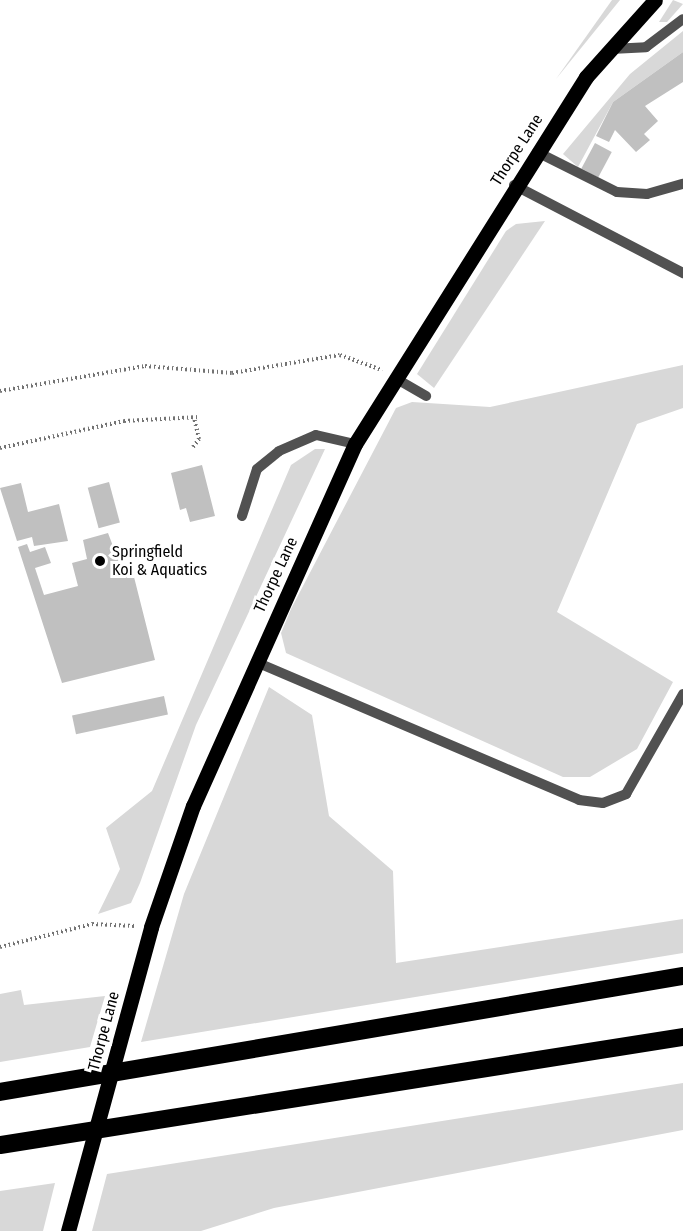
<!DOCTYPE html>
<html>
<head>
<meta charset="utf-8">
<style>
  body { margin:0 }
  #map { position:relative; width:683px; height:1231px; overflow:hidden; background:#fff; font-family:"Fira Sans Condensed",sans-serif }
  div>[style] { position:absolute }
  .green>* { inset:0; background:#d8d8d8 }
  .building>* { inset:0; background:#c0c0c0; transform-origin:0 0 }
  .path>* { height:4px; margin-top:-2px; transform-origin:0; background:repeating-linear-gradient(90deg,#737373 0 1.5px,transparent 0 4.5px) }
  .service>* { height:10px; margin:-5px; padding:0 5px; transform-origin:5px; border-radius:5px; background:#515151 }
  .primary>* { height:15px; margin:-7.5px; padding:0 7.5px; transform-origin:7.5px; border-radius:7.5px; background:#000 }
  .motorway>* { height:18px; margin:-9px; padding:0 9px; transform-origin:9px; border-radius:9px; background:#000 }
  .dots>* { width:16px; height:16px; translate:-50% -50%; box-sizing:border-box; border:3px solid #fff; border-radius:50% }
  span { translate:-50% -50%; white-space:nowrap; text-align:center; line-height:1.15; -webkit-text-stroke:6px #fff; paint-order:stroke }
  .street-label { font-size:16px; color:#000 }
  .poi-label { font-size:16px; color:#000 }
  .left { translate:0 -50%; text-align:left }
</style>
</head>
<body>
<div id="map">
  <div class="green">
    <div style="clip-path:polygon(612px 0,620px 0,556px 79px)"></div>
    <div style="clip-path:polygon(673px 0,683px 4px,667px 22px,659px 22px)"></div>
    <div style="clip-path:polygon(683px 31px,683px 52px,613px 102px,578px 167px,563px 154px,630px 74px)"></div>
    <div style="clip-path:polygon(545px 221px,434px 388px,417px 374px,506px 231px,516px 224px)"></div>
    <div style="clip-path:polygon(683px 365px,683px 408px,637px 424px,557px 612px,673px 682px,637px 749px,590px 777px,563px 777px,286px 653px,281px 633px,291px 609px,396px 408px,412px 402px,490px 407px)"></div>
    <div style="clip-path:polygon(315px 449px,325px 449px,196px 725px,140px 883px,131px 903px,98px 914px,120px 869px,106px 828px,152px 791px,291px 465px)"></div>
    <div style="clip-path:polygon(269px 687px,312px 715px,329px 816px,393px 871px,396px 963px,683px 919px,683px 953px,141px 1042px,184px 894px)"></div>
    <div style="clip-path:polygon(21px 990px,24px 1005px,105px 996px,90px 1047px,0 1062px,0 994px)"></div>
    <div style="clip-path:polygon(683px 1083px,683px 1130px,274px 1208px,201px 1231px,92px 1231px,107px 1174px)"></div>
    <div style="clip-path:polygon(55px 1183px,43px 1231px,0 1231px,0 1191px)"></div>
  </div>
  <div class="building">
    <div style="clip-path:polygon(683px 52px,683px 82px,645px 106px,658px 121px,644px 134px,650px 140px,636px 152px,615px 130px,609px 142px,596px 136px,613px 102px)"></div>
    <div style="left:595px;top:143px;width:19px;height:29px;rotate:28deg"></div>
    <div style="clip-path:polygon(202px 465px,215px 516px,190px 522px,186px 508px,180px 510px,171px 473px)"></div>
    <div style="left:109px;top:482px;width:42px;height:22px;rotate:75deg"></div>
    <div style="clip-path:polygon(21px 483px,28px 512px,59px 504px,68px 541px,34px 546px,32px 537px,17px 541px,0 488px)"></div>
    <div style="clip-path:polygon(108px 533px,124px 575px,133px 573px,155px 660px,62px 683px,18px 547px,27px 544px,30px 552px,45px 547px,51px 563px,35px 568px,44px 595px,78px 586px,72px 563px,87px 559px,83px 540px)"></div>
    <div style="left:164px;top:696px;width:19px;height:94px;rotate:78deg"></div>
  </div>
  <div class="path">
    <div style="left:0;top:391px;width:147px;rotate:-9.8deg"></div>
    <div style="left:145px;top:366px;width:87px;rotate:4.6deg"></div>
    <div style="left:232px;top:373px;width:109px;rotate:-9.5deg"></div>
    <div style="left:340px;top:355px;width:45px;rotate:19.7deg"></div>
    <div style="left:193px;top:447px;width:10px;rotate:-53deg"></div>
    <div style="left:199px;top:439px;width:22px;rotate:-103deg"></div>
    <div style="left:0;top:448px;width:127px;rotate:-12.3deg"></div>
    <div style="left:124px;top:421px;width:75px;rotate:-3.1deg"></div>
    <div style="left:0;top:947px;width:95px;rotate:-14deg"></div>
    <div style="left:92px;top:924px;width:43px;rotate:2.7deg"></div>
  </div>
  <div class="service">
    <div style="left:611px;top:49px;width:35px;rotate:-3deg"></div>
    <div style="left:646px;top:47px;width:46px;rotate:-37.1deg"></div>
    <div style="left:537px;top:152px;width:89px;rotate:26.6deg"></div>
    <div style="left:617px;top:192px;width:30px;rotate:4deg"></div>
    <div style="left:647px;top:194px;width:37px;rotate:-16deg"></div>
    <div style="left:514px;top:185px;width:191px;rotate:27.5deg"></div>
    <div style="left:395px;top:378px;width:36px;rotate:30deg"></div>
    <div style="left:242px;top:516px;width:49px;rotate:-72.3deg"></div>
    <div style="left:257px;top:469px;width:28px;rotate:-39deg"></div>
    <div style="left:279px;top:451px;width:40px;rotate:-23.4deg"></div>
    <div style="left:316px;top:435px;width:40px;rotate:13deg"></div>
    <div style="left:256px;top:662px;width:351px;rotate:23.1deg"></div>
    <div style="left:579px;top:800px;width:24px;rotate:7deg"></div>
    <div style="left:603px;top:803px;width:25px;rotate:-21deg"></div>
    <div style="left:626px;top:794px;width:115px;rotate:-60.3deg"></div>
  </div>
  <div class="primary">
    <div style="left:68px;top:1231px;width:315px;rotate:-74.7deg"></div>
    <div style="left:151px;top:927px;width:128px;rotate:-70.9deg"></div>
    <div style="left:193px;top:806px;width:397px;rotate:-65.9deg"></div>
    <div style="left:355px;top:444px;width:434px;rotate:-57.8deg"></div>
    <div style="left:586px;top:77px;width:103px;rotate:-48.1deg"></div>
  </div>
  <div class="motorway">
    <div style="left:0;top:1092px;width:693px;rotate:-9.64deg"></div>
    <div style="left:0;top:1145px;width:691px;rotate:-8.99deg"></div>
  </div>
  <div class="dots">
    <div style="left:100px;top:561px;background:#000"></div>
  </div>
  <div class="street-label">
    <span style="left:517px;top:150px;rotate:-57deg">Thorpe Lane</span>
    <span style="left:276px;top:575px;rotate:-65deg">Thorpe Lane</span>
    <span style="left:104px;top:1031px;rotate:-75deg">Thorpe Lane</span>
  </div>
  <div class="poi-label">
    <span class="left" style="left:112px;top:561px">Springfield<br>Koi &amp; Aquatics</span>
  </div>
</div>
</body>
</html>
